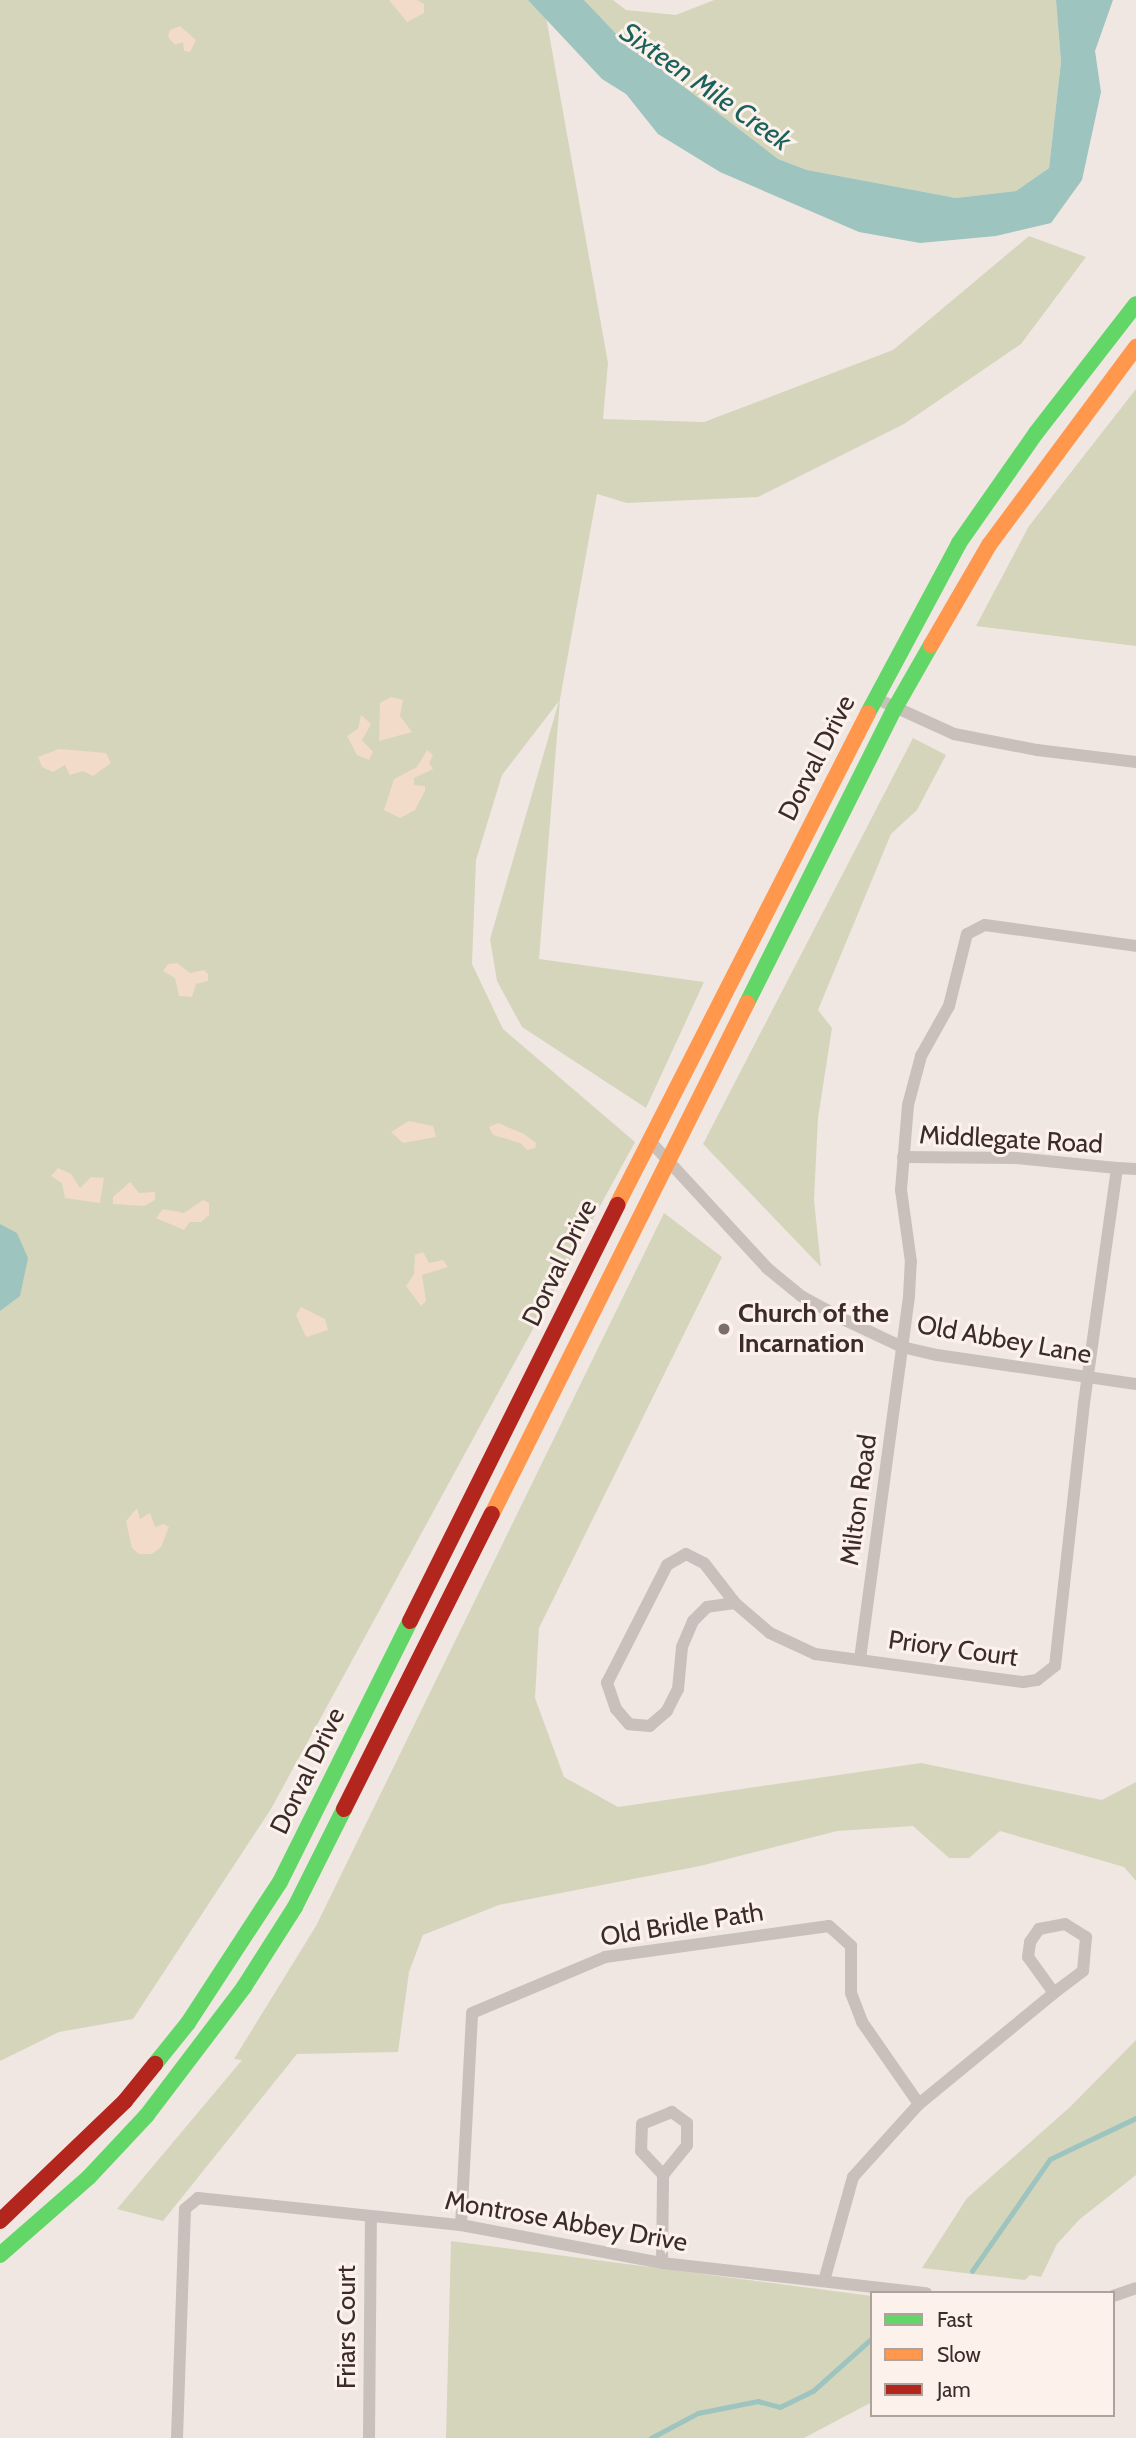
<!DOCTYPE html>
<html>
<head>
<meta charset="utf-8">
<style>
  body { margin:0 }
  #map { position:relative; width:1136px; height:2438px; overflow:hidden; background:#f0e7e3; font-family:Cabin,sans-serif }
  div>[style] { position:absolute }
  .green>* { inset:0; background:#d5d5bc }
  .sand>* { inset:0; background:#f2dbc8 }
  .water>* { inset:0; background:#9dc4be }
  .stream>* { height:4.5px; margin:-2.25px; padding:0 2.25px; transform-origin:2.25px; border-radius:2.25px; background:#9dc4be }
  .street>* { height:12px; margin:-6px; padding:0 6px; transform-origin:6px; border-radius:6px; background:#c9c0bc }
  .fast>* { height:16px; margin:-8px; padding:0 8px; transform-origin:8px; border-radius:8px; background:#63d668 }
  .slow>* { height:16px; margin:-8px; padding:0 8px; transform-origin:8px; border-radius:8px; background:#ff974d }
  .jam>* { height:16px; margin:-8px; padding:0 8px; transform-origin:8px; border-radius:8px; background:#b3261e }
  .dots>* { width:19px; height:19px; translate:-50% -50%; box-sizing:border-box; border:4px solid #fcf1eb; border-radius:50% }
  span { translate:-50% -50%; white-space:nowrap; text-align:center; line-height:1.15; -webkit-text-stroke:6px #fcf1eb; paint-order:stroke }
  .street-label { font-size:26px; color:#3b2b29 }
  .poi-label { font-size:26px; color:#3b2b29; font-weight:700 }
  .left { translate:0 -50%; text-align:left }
  .water-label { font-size:28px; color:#19615a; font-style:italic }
  .legend { position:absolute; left:870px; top:2291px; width:245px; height:126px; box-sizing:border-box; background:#fcf1eb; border:2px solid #afa29d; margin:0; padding:9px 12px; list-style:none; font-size:21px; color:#3b2b29 }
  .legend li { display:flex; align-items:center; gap:14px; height:35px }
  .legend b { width:35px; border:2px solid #afa29d }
</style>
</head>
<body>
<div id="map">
  <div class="green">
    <div style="clip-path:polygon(0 0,543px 0,608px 363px,603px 419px,704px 422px,893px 350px,1029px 236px,1086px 257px,1021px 344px,904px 424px,758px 497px,627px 503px,597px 494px,560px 699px,539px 959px,704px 982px,646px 1108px,522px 1027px,497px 981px,490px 939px,559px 701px,502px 775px,476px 860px,472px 964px,503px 1029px,635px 1142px,271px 1809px,133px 2019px,59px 2032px,0 2061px)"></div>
    <div style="clip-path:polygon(584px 0,613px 0,626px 10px,676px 15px,714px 0,1056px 0,1061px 62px,1049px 168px,1016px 191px,956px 198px,807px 170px,778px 159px,736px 128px,619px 38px)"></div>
    <div style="clip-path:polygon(1136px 389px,1136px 646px,976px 626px,1029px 526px)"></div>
    <div style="clip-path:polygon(913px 738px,946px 755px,917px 810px,891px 834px,818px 1010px,832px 1028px,818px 1118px,814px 1200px,821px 1267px,703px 1144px)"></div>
    <div style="clip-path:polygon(664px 1213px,722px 1257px,539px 1628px,535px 1698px,564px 1777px,618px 1807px,921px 1763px,1102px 1800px,1136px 1782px,1136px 1881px,1124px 1867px,1000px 1831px,969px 1858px,949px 1858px,913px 1826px,837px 1831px,700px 1866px,499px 1905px,423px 1935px,409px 1972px,398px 2052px,297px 2054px,163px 2221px,117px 2209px,242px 2060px,234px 2059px,316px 1926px)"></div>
    <div style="clip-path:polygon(1136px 2040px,1136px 2175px,1080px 2219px,1057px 2244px,1041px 2277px,1030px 2275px,1025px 2280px,922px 2268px,967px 2198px,1070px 2107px)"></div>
    <div style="clip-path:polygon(451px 2241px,872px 2296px,872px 2402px,804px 2438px,446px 2438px)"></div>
  </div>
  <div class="sand">
    <div style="clip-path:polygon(389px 0,417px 0,424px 4px,424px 13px,407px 22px)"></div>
    <div style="clip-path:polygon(180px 26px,196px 40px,190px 52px,184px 51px,183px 42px,175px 45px,168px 37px,170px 30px)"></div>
    <div style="clip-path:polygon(391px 697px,403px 700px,400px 716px,412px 732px,379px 741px,380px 703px)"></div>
    <div style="clip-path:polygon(361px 715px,371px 724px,362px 740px,373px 752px,369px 760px,357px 755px,347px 736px,358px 729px)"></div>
    <div style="clip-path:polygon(59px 749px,106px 753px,111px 763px,93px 776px,83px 771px,70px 775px,65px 765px,53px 772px,42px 767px,38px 757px)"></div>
    <div style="clip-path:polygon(427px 750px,433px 755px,429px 763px,433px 769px,414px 778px,414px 785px,425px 786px,425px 791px,415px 810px,400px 818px,384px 810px,394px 779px,417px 767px)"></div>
    <div style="clip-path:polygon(177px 963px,190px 973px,204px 970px,208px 974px,208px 981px,196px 984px,192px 997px,179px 996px,175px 978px,163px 971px,168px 964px)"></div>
    <div style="clip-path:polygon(409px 1121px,433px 1126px,436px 1137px,403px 1143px,391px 1132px)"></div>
    <div style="clip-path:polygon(498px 1123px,524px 1134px,536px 1143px,535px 1148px,527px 1150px,520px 1143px,493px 1135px,489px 1127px)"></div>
    <div style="clip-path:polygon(58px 1168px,71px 1174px,80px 1188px,91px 1177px,104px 1178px,100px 1203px,65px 1198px,62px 1183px,51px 1176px)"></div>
    <div style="clip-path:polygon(130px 1182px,139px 1193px,155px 1192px,155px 1200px,144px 1206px,113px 1204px,113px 1197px)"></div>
    <div style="clip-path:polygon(203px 1200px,209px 1203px,209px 1215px,201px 1222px,190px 1222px,184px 1230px,156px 1218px,163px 1209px,184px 1213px)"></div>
    <div style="clip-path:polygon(423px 1252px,429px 1263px,443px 1260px,448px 1267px,422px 1275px,426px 1301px,421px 1306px,406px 1286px,414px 1274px,415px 1255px)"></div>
    <div style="clip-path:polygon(301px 1307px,325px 1319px,328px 1330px,306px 1337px,296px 1315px)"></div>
    <div style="clip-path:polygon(137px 1508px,140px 1519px,150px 1513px,155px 1527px,164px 1524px,169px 1527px,161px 1547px,152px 1554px,139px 1554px,132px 1548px,126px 1521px)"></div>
  </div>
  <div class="water">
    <div style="clip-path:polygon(528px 0,584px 0,620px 38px,778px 159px,807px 170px,956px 198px,1016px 191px,1049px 168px,1061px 62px,1056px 0,1113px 0,1095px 51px,1101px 92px,1082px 180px,1051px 223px,996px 236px,920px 243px,859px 232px,720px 172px,658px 134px,626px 94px,602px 79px)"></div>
    <div style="clip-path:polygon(0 1224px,17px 1233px,28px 1258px,20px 1296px,0 1311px)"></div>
  </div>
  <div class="stream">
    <div style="left:972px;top:2271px;width:136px;rotate:-55.1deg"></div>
    <div style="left:1050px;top:2159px;width:95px;rotate:-25.5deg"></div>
    <div style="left:651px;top:2438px;width:53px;rotate:-28deg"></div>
    <div style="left:698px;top:2413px;width:61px;rotate:-11.3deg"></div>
    <div style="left:758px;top:2401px;width:23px;rotate:15deg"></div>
    <div style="left:780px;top:2407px;width:37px;rotate:-26deg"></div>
    <div style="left:813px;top:2391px;width:79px;rotate:-41.9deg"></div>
  </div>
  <div class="street">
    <div style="left:875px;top:698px;width:87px;rotate:24.5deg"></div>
    <div style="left:954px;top:734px;width:85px;rotate:10.9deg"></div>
    <div style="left:1037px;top:750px;width:100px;rotate:6.9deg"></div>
    <div style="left:649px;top:1140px;width:174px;rotate:47.3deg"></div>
    <div style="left:767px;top:1268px;width:44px;rotate:39.5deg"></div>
    <div style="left:801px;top:1296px;width:50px;rotate:28.6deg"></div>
    <div style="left:845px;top:1320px;width:63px;rotate:25.3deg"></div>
    <div style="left:902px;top:1347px;width:36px;rotate:13deg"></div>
    <div style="left:937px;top:1355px;width:201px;rotate:8.3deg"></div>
    <div style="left:903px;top:1157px;width:113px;rotate:0.5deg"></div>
    <div style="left:1016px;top:1158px;width:101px;rotate:5.7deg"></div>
    <div style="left:735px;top:1603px;width:28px;rotate:172deg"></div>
    <div style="left:707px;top:1607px;width:20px;rotate:135deg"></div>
    <div style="left:693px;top:1621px;width:28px;rotate:113deg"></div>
    <div style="left:682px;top:1647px;width:42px;rotate:95.4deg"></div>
    <div style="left:678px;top:1689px;width:25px;rotate:117deg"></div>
    <div style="left:667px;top:1711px;width:23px;rotate:139deg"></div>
    <div style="left:650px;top:1726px;width:21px;rotate:-175deg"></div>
    <div style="left:629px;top:1724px;width:20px;rotate:-131deg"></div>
    <div style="left:616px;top:1709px;width:28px;rotate:-109deg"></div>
    <div style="left:607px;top:1683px;width:132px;rotate:-63deg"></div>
    <div style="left:667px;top:1565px;width:22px;rotate:-30deg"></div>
    <div style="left:686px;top:1554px;width:20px;rotate:27deg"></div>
    <div style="left:704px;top:1563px;width:51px;rotate:52.2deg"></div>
    <div style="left:735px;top:1603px;width:46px;rotate:40.6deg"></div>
    <div style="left:770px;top:1633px;width:50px;rotate:25deg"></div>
    <div style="left:815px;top:1654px;width:210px;rotate:7.7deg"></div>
    <div style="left:1023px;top:1682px;width:14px;rotate:-8deg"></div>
    <div style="left:1037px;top:1680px;width:23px;rotate:-38deg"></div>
    <div style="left:1055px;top:1666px;width:265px;rotate:-83.7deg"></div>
    <div style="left:1084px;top:1403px;width:237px;rotate:-82deg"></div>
    <div style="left:1117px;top:1168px;width:19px;rotate:3deg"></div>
    <div style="left:860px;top:1659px;width:366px;rotate:-82.3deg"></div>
    <div style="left:909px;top:1296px;width:34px;rotate:-87deg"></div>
    <div style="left:911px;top:1262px;width:73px;rotate:-97.9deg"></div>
    <div style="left:901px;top:1190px;width:85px;rotate:-85.3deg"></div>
    <div style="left:908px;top:1105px;width:51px;rotate:-75.1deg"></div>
    <div style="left:921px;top:1056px;width:57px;rotate:-60.8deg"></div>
    <div style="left:949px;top:1006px;width:74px;rotate:-76deg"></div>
    <div style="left:967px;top:934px;width:20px;rotate:-27deg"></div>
    <div style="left:985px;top:925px;width:152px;rotate:7.9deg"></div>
    <div style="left:1065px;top:1924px;width:25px;rotate:32deg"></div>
    <div style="left:1086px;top:1937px;width:34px;rotate:95deg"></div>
    <div style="left:1083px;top:1971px;width:36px;rotate:143deg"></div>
    <div style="left:1054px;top:1993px;width:44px;rotate:-125.8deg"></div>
    <div style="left:1028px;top:1957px;width:15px;rotate:-82deg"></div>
    <div style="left:1030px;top:1942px;width:16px;rotate:-55deg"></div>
    <div style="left:1039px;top:1929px;width:26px;rotate:-11deg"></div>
    <div style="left:461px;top:2225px;width:212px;rotate:-87deg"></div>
    <div style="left:472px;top:2013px;width:144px;rotate:-22.8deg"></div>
    <div style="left:605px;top:1957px;width:226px;rotate:-7.9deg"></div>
    <div style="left:829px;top:1926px;width:30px;rotate:42deg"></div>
    <div style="left:851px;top:1946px;width:47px;rotate:90deg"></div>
    <div style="left:851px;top:1993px;width:31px;rotate:69deg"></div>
    <div style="left:862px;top:2022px;width:100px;rotate:55.2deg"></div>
    <div style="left:662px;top:2263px;width:88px;rotate:-89.3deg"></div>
    <div style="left:663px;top:2175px;width:38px;rotate:-51deg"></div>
    <div style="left:687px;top:2145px;width:22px;rotate:-90deg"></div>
    <div style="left:687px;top:2123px;width:19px;rotate:-144deg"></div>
    <div style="left:672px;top:2112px;width:32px;rotate:158deg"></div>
    <div style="left:642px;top:2124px;width:27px;rotate:92deg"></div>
    <div style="left:641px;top:2151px;width:33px;rotate:47deg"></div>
    <div style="left:824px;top:2281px;width:108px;rotate:-74.4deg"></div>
    <div style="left:853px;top:2177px;width:98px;rotate:-47.9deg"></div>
    <div style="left:919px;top:2104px;width:175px;rotate:-39.4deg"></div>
    <div style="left:1113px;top:2296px;width:24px;rotate:-19deg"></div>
    <div style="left:177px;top:2438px;width:229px;rotate:-88deg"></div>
    <div style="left:185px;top:2209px;width:17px;rotate:-40deg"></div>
    <div style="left:198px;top:2198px;width:264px;rotate:5.9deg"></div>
    <div style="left:461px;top:2225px;width:205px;rotate:10.7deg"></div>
    <div style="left:662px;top:2263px;width:266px;rotate:6.5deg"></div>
    <div style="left:369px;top:2438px;width:222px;rotate:-89.5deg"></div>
  </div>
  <div class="fast">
    <div style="left:868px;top:713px;width:193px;rotate:-61.8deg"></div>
    <div style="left:959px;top:543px;width:134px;rotate:-55deg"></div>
    <div style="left:1036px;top:433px;width:163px;rotate:-52.2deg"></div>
    <div style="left:747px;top:1003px;width:330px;rotate:-63.4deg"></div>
    <div style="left:895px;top:708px;width:73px;rotate:-60.3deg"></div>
    <div style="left:155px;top:2064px;width:53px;rotate:-51.2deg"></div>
    <div style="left:188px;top:2023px;width:168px;rotate:-56.9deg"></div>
    <div style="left:280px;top:1882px;width:292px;rotate:-63.5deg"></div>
    <div style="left:0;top:2255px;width:118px;rotate:-41.2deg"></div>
    <div style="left:89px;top:2177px;width:85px;rotate:-46.9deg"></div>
    <div style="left:147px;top:2115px;width:161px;rotate:-52.8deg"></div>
    <div style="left:244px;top:1987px;width:95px;rotate:-57.5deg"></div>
    <div style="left:295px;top:1907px;width:110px;rotate:-63.4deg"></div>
  </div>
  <div class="slow">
    <div style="left:931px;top:645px;width:116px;rotate:-59.9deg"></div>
    <div style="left:989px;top:545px;width:247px;rotate:-53.4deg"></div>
    <div style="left:617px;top:1205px;width:552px;rotate:-62.97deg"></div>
    <div style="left:492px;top:1514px;width:571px;rotate:-63.48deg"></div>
  </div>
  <div class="jam">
    <div style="left:410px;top:1621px;width:465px;rotate:-63.5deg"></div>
    <div style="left:344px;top:1809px;width:330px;rotate:-63.4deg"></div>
    <div style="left:0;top:2221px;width:173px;rotate:-43.8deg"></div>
    <div style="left:125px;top:2101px;width:48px;rotate:-51deg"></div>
  </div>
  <div class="dots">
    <div style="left:724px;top:1329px;background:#7a6d6a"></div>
  </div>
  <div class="street-label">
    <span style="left:817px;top:758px;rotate:-63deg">Dorval Drive</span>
    <span style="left:1011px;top:1140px;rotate:3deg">Middlegate Road</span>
    <span style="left:560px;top:1263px;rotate:-64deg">Dorval Drive</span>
    <span style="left:1004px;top:1340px;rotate:10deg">Old Abbey Lane</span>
    <span style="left:859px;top:1500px;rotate:-82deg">Milton Road</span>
    <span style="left:953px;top:1649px;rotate:8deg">Priory Court</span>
    <span style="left:308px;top:1771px;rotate:-64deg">Dorval Drive</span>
    <span style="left:682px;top:1925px;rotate:-9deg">Old Bridle Path</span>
    <span style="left:566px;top:2222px;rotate:10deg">Montrose Abbey Drive</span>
    <span style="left:347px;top:2327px;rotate:-90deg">Friars Court</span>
  </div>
  <div class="poi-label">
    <span class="left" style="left:738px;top:1329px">Church of the<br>Incarnation</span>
  </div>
  <div class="water-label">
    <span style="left:706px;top:86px;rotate:35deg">Sixteen Mile Creek</span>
  </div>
  <ul class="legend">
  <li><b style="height:9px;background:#63d668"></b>Fast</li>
  <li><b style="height:9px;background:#ff974d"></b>Slow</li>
  <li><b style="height:9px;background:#b3261e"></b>Jam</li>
  </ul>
</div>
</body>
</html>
